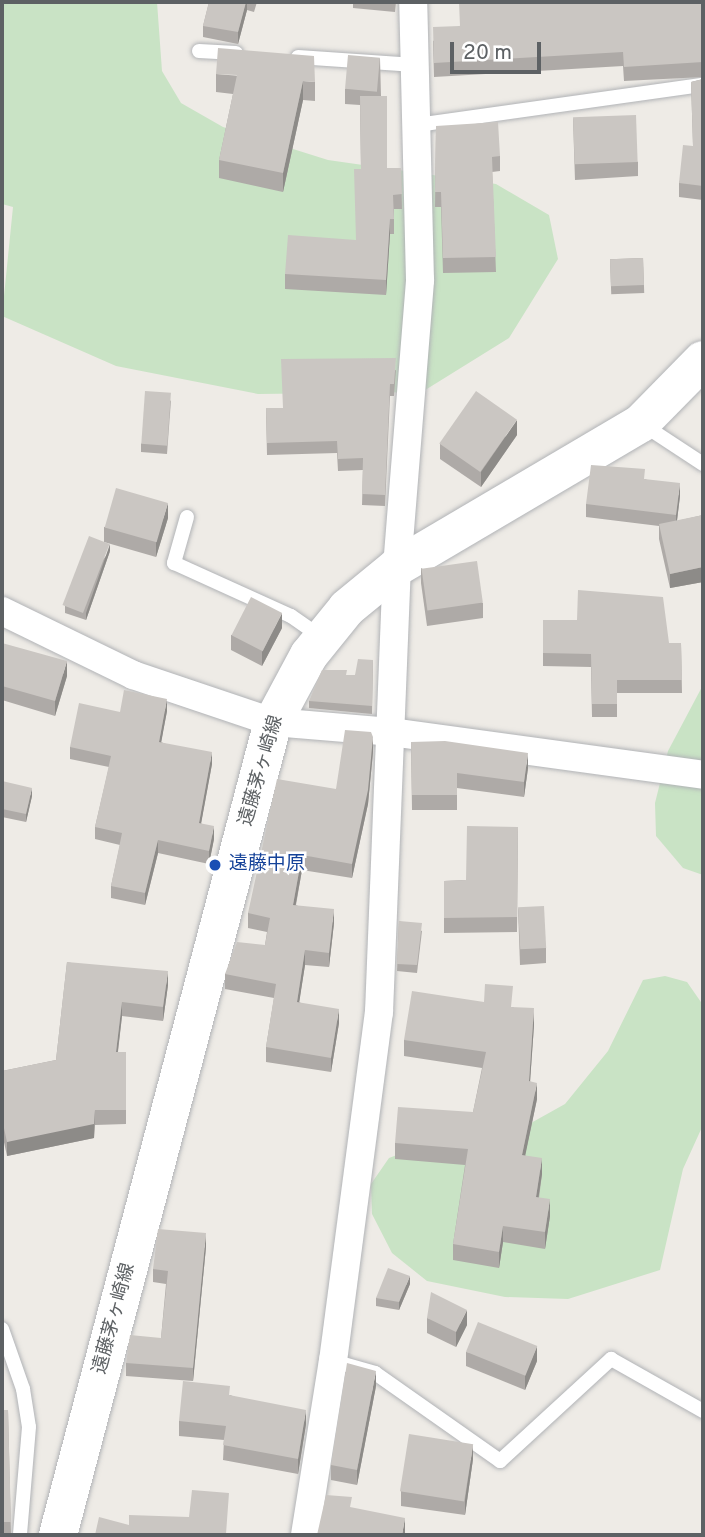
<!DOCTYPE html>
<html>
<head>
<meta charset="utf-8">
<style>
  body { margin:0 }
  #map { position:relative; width:705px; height:1537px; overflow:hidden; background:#eeebe6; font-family:Overpass,"Noto Sans JP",sans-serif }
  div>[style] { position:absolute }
  .green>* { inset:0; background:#c9e3c5 }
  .roads { filter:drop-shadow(0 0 2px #b1b3b6) drop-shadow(0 0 2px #b1b3b6) }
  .service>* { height:14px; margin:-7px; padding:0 7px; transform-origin:7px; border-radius:7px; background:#fff }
  .minor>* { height:28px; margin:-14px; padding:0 14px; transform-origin:14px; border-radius:14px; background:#fff }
  .secondary>* { height:38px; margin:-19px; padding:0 19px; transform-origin:19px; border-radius:19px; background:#fff }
  .wall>* { inset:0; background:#aeaaa7; transform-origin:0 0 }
  .shaded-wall>* { inset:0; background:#8d8b88 }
  .building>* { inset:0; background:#cac6c2; transform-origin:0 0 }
  .dots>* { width:19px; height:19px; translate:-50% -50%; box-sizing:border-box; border:4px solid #fff; border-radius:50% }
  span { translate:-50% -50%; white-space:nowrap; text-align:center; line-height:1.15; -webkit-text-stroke:5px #fff; paint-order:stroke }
  .street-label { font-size:19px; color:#5d6164 }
  .transit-label { font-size:19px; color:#164399 }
  .left { translate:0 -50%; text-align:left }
  .frame { position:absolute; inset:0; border:4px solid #5d6164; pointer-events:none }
  .scale { position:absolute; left:450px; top:42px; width:91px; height:32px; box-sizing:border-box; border:4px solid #5d6164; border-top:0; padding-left:9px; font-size:21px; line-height:24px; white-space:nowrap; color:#5d6164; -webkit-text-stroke:5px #fff; paint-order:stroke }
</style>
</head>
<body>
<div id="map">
  <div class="green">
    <div style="clip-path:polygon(2px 2px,157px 2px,162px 71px,181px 103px,223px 127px,328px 160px,496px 184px,549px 215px,558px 259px,509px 338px,422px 392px,258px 394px,116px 366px,2px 316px,13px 207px,2px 204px)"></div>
    <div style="clip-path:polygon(703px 685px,703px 875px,683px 868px,656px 836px,655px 803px,668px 751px)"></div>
    <div style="clip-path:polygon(665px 976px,687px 982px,703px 1005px,703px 1125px,683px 1169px,660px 1270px,568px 1299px,505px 1297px,427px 1281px,392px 1253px,372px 1214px,371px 1184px,389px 1158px,444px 1137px,522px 1128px,565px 1104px,608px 1051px,643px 980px)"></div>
  </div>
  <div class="roads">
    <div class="service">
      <div style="left:199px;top:51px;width:37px;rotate:3deg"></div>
      <div style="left:298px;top:57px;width:117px;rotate:3.9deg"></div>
      <div style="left:417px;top:125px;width:289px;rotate:-8deg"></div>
      <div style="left:642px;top:424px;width:73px;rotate:33.3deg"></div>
      <div style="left:187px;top:517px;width:48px;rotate:105.8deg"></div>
      <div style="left:174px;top:563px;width:128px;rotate:24.4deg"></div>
      <div style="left:291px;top:616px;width:35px;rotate:35deg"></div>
      <div style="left:2px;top:1329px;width:64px;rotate:70.7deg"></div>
      <div style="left:23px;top:1389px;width:38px;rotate:81deg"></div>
      <div style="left:29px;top:1427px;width:108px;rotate:94.8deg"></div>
      <div style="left:333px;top:1361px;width:44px;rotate:15.9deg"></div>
      <div style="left:375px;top:1373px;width:153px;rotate:35.1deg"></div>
      <div style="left:500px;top:1461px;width:151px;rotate:-42.6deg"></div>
      <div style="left:611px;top:1359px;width:106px;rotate:29.5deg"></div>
    </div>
    <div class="minor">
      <div style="left:2px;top:611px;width:146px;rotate:26deg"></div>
      <div style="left:133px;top:675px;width:148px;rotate:18.6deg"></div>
      <div style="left:273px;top:722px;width:118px;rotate:4.8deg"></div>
      <div style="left:391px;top:732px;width:315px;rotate:7.8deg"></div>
      <div style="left:305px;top:1535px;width:176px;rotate:-80.9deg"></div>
      <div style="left:333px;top:1361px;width:352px;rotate:-82.5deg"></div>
      <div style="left:379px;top:1012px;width:445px;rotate:-87.7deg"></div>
      <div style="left:397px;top:567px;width:288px;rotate:-85.4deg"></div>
      <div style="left:420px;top:280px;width:278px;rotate:-91.4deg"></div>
    </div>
    <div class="secondary">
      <div style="left:58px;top:1535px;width:841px;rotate:-75.19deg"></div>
      <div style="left:273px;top:722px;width:76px;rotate:-61.8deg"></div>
      <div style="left:309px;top:655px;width:60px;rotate:-51deg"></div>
      <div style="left:347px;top:608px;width:65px;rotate:-39.4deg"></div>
      <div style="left:397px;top:567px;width:283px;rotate:-30.5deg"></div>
      <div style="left:641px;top:423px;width:88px;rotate:-45.5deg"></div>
    </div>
  </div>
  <div class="wall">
    <div style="clip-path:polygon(209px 2px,257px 2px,254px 12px,247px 10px,238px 44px,203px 37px,203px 26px)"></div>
    <div style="clip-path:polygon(353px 2px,396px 2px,395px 12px,353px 8px)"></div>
    <div style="clip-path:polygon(703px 2px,703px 77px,624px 81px,623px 66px,434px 77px,433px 41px,459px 26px)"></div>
    <div style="clip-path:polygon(380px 58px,381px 96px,387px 168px,401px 168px,402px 209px,394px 209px,394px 234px,390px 234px,386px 295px,285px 289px,285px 274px,356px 240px,361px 169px,360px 105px,345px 104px,345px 89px)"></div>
    <div style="clip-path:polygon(216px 74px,315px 82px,315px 101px,303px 100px,283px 192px,219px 178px,219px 160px,233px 94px,216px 92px)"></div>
    <div style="clip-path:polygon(703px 79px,703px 200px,679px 197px,679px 183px,693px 146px,691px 82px)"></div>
    <div style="clip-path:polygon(573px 118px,638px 162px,638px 176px,575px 180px)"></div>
    <div style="clip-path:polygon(436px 126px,500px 156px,500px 171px,492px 172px,496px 272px,443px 273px,441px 207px,435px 207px)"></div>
    <div style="left:643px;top:258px;width:35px;height:33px;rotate:88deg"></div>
    <div style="clip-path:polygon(396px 370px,394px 396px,390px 396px,385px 506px,362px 505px,363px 470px,338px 471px,337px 453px,267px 455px,266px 408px,283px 408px)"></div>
    <div style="clip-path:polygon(171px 400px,167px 454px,141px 452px,141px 444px)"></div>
    <div style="clip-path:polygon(517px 435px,481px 487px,440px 459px,440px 444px)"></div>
    <div style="clip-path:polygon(645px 479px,680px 496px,677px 521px,703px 515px,703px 582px,670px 588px,659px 539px,659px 526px,586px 517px,586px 504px)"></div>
    <div style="clip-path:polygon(168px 518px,156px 557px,104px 542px,104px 527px)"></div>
    <div style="clip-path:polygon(110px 551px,86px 620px,65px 613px,65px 606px)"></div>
    <div style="clip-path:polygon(421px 568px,483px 603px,483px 618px,427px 626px,421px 583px)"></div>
    <div style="clip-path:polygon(543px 620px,669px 643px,681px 643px,682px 693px,617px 693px,617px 717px,592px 717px,591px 667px,543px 666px)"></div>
    <div style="clip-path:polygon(282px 628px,262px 666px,231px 650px,231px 635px)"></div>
    <div style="clip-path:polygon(2px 643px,67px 676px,55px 716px,2px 700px)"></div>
    <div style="clip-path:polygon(373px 660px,372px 714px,309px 708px,309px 701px,347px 675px,355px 675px)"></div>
    <div style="clip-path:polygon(167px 711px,161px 742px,212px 764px,201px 823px,214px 839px,209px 864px,158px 853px,145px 905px,111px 898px,111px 886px,120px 845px,95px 839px,95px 827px,109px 767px,70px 759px,70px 747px,120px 712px)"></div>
    <div style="clip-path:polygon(411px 742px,528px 768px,524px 797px,457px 788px,457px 810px,412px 810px)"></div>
    <div style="clip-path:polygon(373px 752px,368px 804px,352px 878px,302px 870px,296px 905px,334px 923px,329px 967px,305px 965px,299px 1002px,339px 1023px,331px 1072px,266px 1062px,266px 1047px,274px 998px,225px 989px,225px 974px,265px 945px,267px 932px,248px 928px,248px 913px,336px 789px)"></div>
    <div style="clip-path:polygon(2px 781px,32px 796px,26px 822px,2px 817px)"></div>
    <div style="clip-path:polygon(518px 827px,517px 932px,444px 933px,444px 881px,466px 880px)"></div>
    <div style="clip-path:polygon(518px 908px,546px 948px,546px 963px,520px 965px)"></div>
    <div style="clip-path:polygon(399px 921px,422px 931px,417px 973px,397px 971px)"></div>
    <div style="clip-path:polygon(67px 962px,168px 985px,163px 1021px,122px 1016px,118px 1052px,126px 1052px,126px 1124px,95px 1125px,94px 1138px,7px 1156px,2px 1133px,2px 1071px,56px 1060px)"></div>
    <div style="clip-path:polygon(513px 1007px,534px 1025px,530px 1081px,537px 1099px,525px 1155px,542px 1174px,539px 1198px,550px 1216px,545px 1249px,503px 1242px,499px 1268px,453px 1260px,453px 1244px,465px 1165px,395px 1159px,395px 1143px,473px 1112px,482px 1068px,404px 1056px,404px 1040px)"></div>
    <div style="clip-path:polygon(206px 1247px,193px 1381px,126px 1376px,126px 1363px,161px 1338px,166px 1284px,153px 1282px,153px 1269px)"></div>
    <div style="clip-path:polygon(410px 1284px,399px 1310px,376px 1306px,376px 1298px)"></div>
    <div style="clip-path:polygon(427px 1318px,467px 1325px,456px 1347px,427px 1333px)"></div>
    <div style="clip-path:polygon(466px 1352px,537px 1361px,525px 1390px,466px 1366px)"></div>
    <div style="clip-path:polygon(376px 1386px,357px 1485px,331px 1480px,331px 1465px)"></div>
    <div style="clip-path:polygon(230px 1395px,306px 1424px,298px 1474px,223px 1460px,224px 1440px,179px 1436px,179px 1421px)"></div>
    <div style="clip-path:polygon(2px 1410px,8px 1410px,11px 1535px,2px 1535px)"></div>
    <div style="clip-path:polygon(473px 1459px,465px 1515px,401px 1506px,401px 1491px)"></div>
  </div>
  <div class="shaded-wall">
    <div style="clip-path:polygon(246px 2px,247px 2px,247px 10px,238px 44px,238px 32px)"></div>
    <div style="clip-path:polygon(303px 81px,303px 100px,283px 192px,283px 173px)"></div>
    <div style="clip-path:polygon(390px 219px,390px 234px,386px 295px,386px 280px)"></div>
    <div style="clip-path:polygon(517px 420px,517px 435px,481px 487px,481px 472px)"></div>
    <div style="clip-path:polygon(680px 483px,680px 496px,676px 528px,676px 515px)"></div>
    <div style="clip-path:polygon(168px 503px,168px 518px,156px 557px,156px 542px)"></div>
    <div style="clip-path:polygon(110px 544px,110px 551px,86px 620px,86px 613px)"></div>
    <div style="clip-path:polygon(703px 567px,703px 582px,670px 588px,670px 574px)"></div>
    <div style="clip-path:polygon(282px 613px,282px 628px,262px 666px,262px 652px)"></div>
    <div style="clip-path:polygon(67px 661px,67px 676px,55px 716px,55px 701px)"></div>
    <div style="clip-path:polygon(167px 699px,167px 711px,159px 754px,159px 742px)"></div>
    <div style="clip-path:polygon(373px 737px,373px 752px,368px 804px,352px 878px,352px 864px)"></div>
    <div style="clip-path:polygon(212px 752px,212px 764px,199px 835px,199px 823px)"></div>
    <div style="clip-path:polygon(528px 753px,528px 768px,524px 797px,524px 782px)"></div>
    <div style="clip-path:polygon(32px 788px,32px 796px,26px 822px,26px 814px)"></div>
    <div style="clip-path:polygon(214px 826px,214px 839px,209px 864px,209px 851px)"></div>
    <div style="clip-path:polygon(158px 840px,158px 853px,145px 905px,145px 893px)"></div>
    <div style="clip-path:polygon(302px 855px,302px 870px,293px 919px,293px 905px)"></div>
    <div style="clip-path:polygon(334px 909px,334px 923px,329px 967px,329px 953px)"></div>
    <div style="clip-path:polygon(305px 950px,305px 965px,297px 1017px,297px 1002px)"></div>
    <div style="clip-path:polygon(168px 971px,168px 985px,163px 1021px,163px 1007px)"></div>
    <div style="clip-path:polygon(122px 1002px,122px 1016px,116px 1066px,116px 1052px)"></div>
    <div style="clip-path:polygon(534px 1008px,534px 1025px,529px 1097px,529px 1081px)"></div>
    <div style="clip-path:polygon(339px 1009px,339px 1023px,331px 1072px,331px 1058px)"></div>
    <div style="clip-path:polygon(537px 1083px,537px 1099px,522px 1171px,522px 1155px)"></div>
    <div style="clip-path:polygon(95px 1110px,94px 1138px,7px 1156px,7px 1142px)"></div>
    <div style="clip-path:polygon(542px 1158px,542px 1174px,536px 1213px,536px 1197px)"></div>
    <div style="clip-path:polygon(550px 1199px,550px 1216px,545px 1249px,545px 1232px)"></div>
    <div style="clip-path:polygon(503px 1226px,503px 1242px,499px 1268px,499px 1252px)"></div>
    <div style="clip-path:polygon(206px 1233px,206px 1247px,193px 1381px,193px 1368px)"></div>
    <div style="clip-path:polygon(410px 1276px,410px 1284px,399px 1310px,399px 1302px)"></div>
    <div style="clip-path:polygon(467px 1310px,467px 1325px,456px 1347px,456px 1332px)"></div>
    <div style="clip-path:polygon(537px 1346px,537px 1361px,525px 1390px,525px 1375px)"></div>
    <div style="clip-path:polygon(376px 1371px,376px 1386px,357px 1485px,357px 1470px)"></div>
    <div style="clip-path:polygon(306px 1410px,306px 1424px,298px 1474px,298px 1459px)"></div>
    <div style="clip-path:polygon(473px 1444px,473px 1459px,465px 1515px,465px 1500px)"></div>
    <div style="clip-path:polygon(405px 1518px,405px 1535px,402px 1535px)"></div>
  </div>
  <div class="building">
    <div style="clip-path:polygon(209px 2px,246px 2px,238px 32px,203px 26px)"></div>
    <div style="clip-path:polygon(459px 2px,703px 2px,703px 62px,624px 67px,623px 52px,434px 63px,433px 27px,460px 26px)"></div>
    <div style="clip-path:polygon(218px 48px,314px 56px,315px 82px,303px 81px,283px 173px,219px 160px,237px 75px,216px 74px)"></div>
    <div style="left:348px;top:55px;width:32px;height:34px;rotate:5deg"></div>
    <div style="clip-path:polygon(703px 79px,703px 186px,679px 183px,683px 145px,693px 146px,691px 82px)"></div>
    <div style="clip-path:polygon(360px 96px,387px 96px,387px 168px,401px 168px,402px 194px,393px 195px,394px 219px,390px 219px,386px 280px,285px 274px,288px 235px,356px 240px,354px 169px,361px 169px)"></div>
    <div style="left:636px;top:115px;width:47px;height:63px;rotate:88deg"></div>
    <div style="clip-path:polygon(498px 122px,500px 156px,492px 157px,496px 257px,443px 258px,441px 192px,435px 192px,436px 126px)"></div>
    <div style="left:643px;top:258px;width:27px;height:33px;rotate:88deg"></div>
    <div style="clip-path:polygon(396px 358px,394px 384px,390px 384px,385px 495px,362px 494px,363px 458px,338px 459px,337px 441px,267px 443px,266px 408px,283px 408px,281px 359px)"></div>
    <div style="left:145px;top:391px;width:26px;height:53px;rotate:4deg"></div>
    <div style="left:476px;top:391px;width:50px;height:64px;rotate:35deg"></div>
    <div style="clip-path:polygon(591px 465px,645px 469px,644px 479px,680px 483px,676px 515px,586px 504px)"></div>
    <div style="left:116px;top:488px;width:54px;height:41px;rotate:16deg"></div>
    <div style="clip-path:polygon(703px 515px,703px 567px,670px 574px,659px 524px)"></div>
    <div style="left:89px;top:536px;width:22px;height:74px;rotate:21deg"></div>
    <div style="left:477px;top:561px;width:42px;height:56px;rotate:82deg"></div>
    <div style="clip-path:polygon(578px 590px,663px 597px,669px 643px,681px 643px,682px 680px,617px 680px,617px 704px,592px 704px,591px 654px,543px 653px,543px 620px,577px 620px)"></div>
    <div style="left:251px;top:597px;width:35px;height:43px;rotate:27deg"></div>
    <div style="clip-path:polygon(2px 643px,67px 661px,55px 701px,2px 686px)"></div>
    <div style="clip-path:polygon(358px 659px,373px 660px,372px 706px,309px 701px,322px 670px,347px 670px,346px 675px,355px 675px)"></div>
    <div style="clip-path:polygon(124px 690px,167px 699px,159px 742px,212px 752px,199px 823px,214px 826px,209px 851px,158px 840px,145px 893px,111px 886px,122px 833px,95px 827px,111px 756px,70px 747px,79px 703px,120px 712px)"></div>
    <div style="clip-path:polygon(345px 730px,371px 732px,373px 737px,368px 790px,352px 864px,302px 855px,293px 905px,334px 909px,329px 953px,305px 950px,297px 1002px,339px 1009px,331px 1058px,266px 1047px,276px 984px,225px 974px,237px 942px,265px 945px,270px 918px,248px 913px,277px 779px,336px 789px)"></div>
    <div style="clip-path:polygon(445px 741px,528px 753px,524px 782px,457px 773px,457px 795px,412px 795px,411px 742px)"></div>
    <div style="clip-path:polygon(2px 781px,32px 788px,26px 814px,2px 809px)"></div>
    <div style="clip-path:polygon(467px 826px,518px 827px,517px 917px,444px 918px,444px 881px,466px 880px)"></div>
    <div style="left:544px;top:906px;width:42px;height:26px;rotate:87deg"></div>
    <div style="clip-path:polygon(399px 921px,422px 923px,417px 965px,397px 964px)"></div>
    <div style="clip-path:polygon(67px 962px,168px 971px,163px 1007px,122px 1002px,116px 1052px,126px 1052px,126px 1110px,95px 1110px,94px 1124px,7px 1142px,2px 1119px,2px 1071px,56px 1060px)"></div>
    <div style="clip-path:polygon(485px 984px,513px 986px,511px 1007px,534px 1008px,529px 1081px,537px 1083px,522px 1155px,542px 1158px,536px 1197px,550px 1199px,545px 1232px,503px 1226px,499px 1252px,453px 1244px,468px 1149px,395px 1143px,398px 1107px,473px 1112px,486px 1052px,404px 1040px,412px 991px,484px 1002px)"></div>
    <div style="clip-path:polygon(158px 1229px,206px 1233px,193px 1368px,126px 1363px,130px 1335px,161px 1338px,168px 1271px,153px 1269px)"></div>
    <div style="clip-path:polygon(388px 1268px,410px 1276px,399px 1302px,376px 1298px)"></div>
    <div style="clip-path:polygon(431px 1292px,467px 1310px,456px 1332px,427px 1318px)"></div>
    <div style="left:478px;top:1322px;width:64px;height:32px;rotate:22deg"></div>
    <div style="clip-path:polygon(347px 1363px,376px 1371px,357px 1470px,331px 1465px)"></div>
    <div style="clip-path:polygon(183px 1381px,230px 1386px,229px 1395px,306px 1410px,298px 1459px,223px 1445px,226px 1426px,179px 1421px)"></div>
    <div style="clip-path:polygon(2px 1410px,8px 1410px,11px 1522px,2px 1522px)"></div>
    <div style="left:409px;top:1434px;width:65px;height:58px;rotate:9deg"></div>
    <div style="clip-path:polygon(192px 1490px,229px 1493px,226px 1534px,271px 1534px,271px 1535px,95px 1535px,99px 1517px,129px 1525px,129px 1515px,189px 1517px)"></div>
    <div style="clip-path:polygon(326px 1495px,352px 1497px,350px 1507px,405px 1518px,402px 1535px,317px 1535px)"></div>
  </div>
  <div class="dots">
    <div style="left:215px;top:865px;background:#1a4fb4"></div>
  </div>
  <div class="street-label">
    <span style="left:262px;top:771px;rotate:-74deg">遠藤茅ヶ崎線</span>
    <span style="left:115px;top:1319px;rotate:-75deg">遠藤茅ヶ崎線</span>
  </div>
  <div class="transit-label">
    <span class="left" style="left:229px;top:865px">遠藤中原</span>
  </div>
  <div class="frame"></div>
  <div class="scale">20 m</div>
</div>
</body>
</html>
